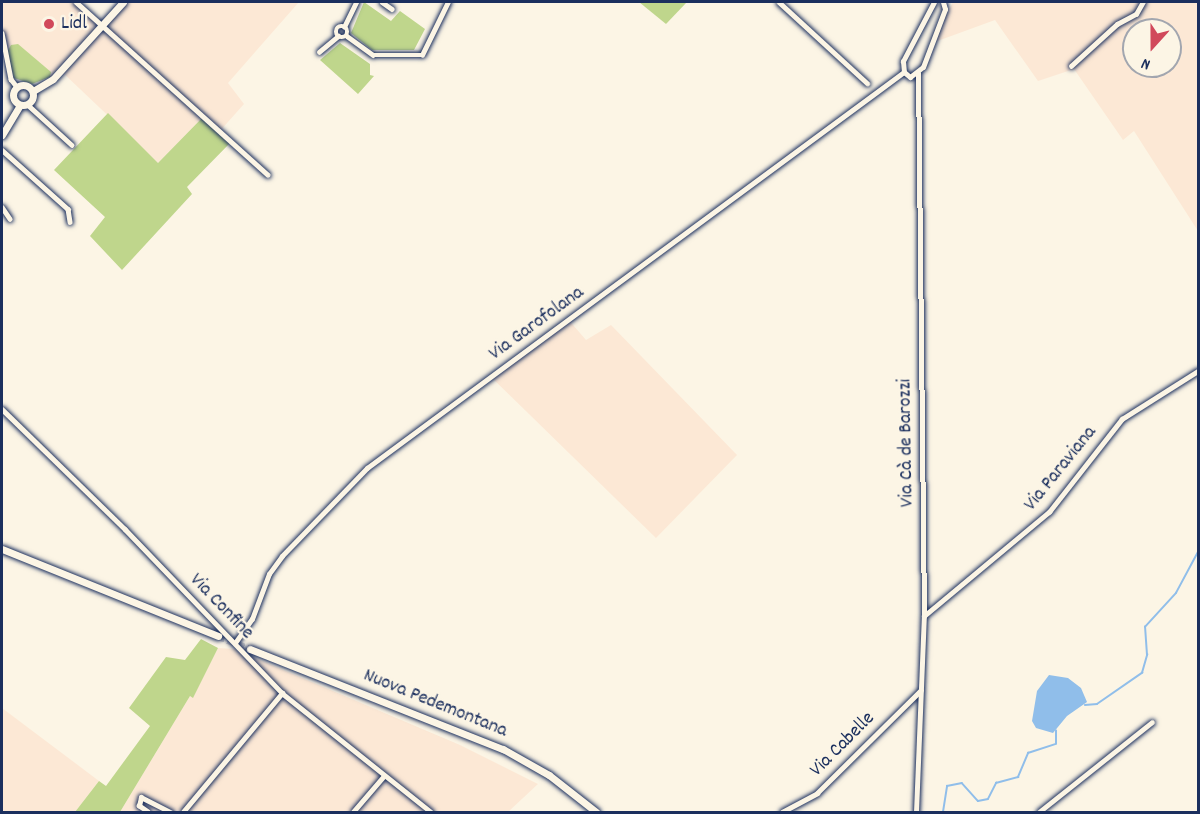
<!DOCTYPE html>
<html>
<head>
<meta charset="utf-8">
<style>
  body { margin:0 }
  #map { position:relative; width:1200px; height:814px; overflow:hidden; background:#fcf5e5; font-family:Dekko,sans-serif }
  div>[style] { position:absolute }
  .built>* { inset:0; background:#fce8d5 }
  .green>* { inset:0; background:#bfd68c }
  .water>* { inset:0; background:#90beea }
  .stream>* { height:1.5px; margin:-0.75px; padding:0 0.75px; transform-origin:0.75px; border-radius:0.75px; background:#90beea }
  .primary-tunnel>* { height:7px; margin-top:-3.5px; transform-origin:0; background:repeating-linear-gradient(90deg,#cfcdca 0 7px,transparent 0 10.5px) }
  .roads { filter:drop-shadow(0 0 2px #1b2f5e) drop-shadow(0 0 2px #1b2f5e) }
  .minor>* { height:4.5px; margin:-2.25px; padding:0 2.25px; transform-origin:2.25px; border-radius:2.25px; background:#fcf5e5 }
  .minor>.ring { margin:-2.25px; padding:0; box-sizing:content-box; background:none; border:4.5px solid #fcf5e5; border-radius:50% }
  .tertiary>* { height:5px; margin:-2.5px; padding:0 2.5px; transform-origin:2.5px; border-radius:2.5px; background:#fcf5e5 }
  .primary>* { height:7px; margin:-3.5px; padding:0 3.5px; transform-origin:3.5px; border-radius:3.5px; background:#fcf5e5 }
  .primary>.ring { margin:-3.5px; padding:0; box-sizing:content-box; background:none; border:7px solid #fcf5e5; border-radius:50% }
  .dots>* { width:16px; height:16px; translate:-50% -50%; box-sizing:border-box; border:3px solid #fcf5e5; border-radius:50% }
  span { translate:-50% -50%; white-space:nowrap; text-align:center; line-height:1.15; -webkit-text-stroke:4.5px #fcf5e5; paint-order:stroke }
  .poi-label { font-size:20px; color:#1b2f5e }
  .left { translate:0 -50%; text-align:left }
  .street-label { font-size:20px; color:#1b2f5e }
  .frame { position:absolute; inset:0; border:3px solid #1b2f5e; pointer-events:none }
  .north { position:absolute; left:1122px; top:18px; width:60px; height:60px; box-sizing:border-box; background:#fcf5e5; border:2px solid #a2a6af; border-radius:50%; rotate:201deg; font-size:16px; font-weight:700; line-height:24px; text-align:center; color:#1b2f5e }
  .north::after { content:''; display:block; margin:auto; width:21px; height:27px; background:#d1495b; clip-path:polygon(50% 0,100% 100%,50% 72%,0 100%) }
</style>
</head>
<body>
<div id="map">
  <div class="built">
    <div style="clip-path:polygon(2px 2px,74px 2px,100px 26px,122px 2px,299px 2px,228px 83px,244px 104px,219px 132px,202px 118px,158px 163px,61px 71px,53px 79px,18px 48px,7px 50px,2px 38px)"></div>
    <div style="clip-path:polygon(evenodd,953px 2px,1198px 2px,1198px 231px,1134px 131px,1123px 140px,1074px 69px,1038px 81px,995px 20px,932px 43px,953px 2px,1134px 30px,1170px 30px,1170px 66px,1134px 66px,1134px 30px)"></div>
    <div style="clip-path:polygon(567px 318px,586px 340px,611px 325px,737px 455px,656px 538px,490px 376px)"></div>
    <div style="clip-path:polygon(218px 648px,234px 649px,460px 745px,538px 784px,508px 812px,120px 812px,190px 696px,193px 697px)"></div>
    <div style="clip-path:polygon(2px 708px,99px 781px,75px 812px,2px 812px)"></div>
  </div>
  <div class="green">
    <div style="clip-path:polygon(364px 2px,391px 21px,400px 11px,425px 29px,414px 50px,372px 50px,351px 33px)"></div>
    <div style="clip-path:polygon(639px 2px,687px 2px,666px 24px)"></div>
    <div style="clip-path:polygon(340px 43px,370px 64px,370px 75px,374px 76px,358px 94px,320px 60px)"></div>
    <div style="clip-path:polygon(18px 44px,51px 72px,50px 77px,32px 84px,14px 78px,7px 52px,11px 45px)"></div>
    <div style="clip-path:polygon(108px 113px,158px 163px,202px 118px,231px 142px,187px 187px,192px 194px,122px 270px,90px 236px,105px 217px,54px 170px)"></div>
    <div style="clip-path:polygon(201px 639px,218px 648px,193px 698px,190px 696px,120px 812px,75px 812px,99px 781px,106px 786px,150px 726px,129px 708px,166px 657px,185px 660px)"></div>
  </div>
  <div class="water">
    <div style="clip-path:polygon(1049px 675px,1068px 678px,1081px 688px,1087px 702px,1067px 716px,1053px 733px,1036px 728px,1032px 721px,1037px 691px)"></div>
  </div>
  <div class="stream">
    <div style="left:1085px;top:705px;width:12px;rotate:-5deg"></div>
    <div style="left:1097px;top:704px;width:55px;rotate:-34.6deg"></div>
    <div style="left:1142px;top:673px;width:19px;rotate:-74deg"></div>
    <div style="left:1147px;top:655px;width:28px;rotate:-94deg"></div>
    <div style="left:1145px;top:627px;width:46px;rotate:-47.6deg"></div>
    <div style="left:1176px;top:593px;width:47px;rotate:-61.8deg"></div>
    <div style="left:943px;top:812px;width:26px;rotate:-81deg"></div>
    <div style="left:947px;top:786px;width:15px;rotate:-11deg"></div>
    <div style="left:962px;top:783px;width:24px;rotate:48deg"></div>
    <div style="left:978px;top:801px;width:10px;rotate:-11deg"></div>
    <div style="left:988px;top:799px;width:18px;rotate:-63deg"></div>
    <div style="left:996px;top:783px;width:23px;rotate:-15deg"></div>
    <div style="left:1018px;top:777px;width:26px;rotate:-67deg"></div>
    <div style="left:1028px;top:753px;width:29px;rotate:-18deg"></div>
    <div style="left:1056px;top:744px;width:13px;rotate:-90deg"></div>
  </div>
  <div class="primary-tunnel">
    <div style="left:218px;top:636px;width:35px;rotate:22deg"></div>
  </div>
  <div class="roads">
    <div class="minor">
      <div style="left:76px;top:2px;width:258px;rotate:42deg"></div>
      <div style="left:382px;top:2px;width:12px;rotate:35deg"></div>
      <div style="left:779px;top:2px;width:120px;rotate:42.6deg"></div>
      <div class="ring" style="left:336.5px;top:26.5px;width:6.5px;height:6.5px"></div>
      <div style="left:344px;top:27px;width:28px;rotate:-64deg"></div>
      <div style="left:2px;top:33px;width:47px;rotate:78.9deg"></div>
      <div style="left:11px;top:79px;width:10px;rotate:53deg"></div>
      <div style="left:347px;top:36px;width:32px;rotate:36deg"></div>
      <div style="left:373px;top:55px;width:49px"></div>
      <div style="left:422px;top:55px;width:59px;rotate:-63.9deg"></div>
      <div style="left:319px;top:52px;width:25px;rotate:-40deg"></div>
      <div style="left:1071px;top:66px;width:62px;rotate:-42.4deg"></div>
      <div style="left:1117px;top:24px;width:21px;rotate:-28deg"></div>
      <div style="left:1136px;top:14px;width:14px;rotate:-60deg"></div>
      <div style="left:28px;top:105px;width:59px;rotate:42.3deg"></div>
      <div style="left:2px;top:150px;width:89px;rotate:41.8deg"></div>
      <div style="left:68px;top:209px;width:13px;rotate:81deg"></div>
      <div style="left:2px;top:207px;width:14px;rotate:56deg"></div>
      <div style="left:2px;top:409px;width:172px;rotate:44.3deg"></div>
      <div style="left:125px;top:529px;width:227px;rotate:46.2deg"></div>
      <div style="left:282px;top:693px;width:191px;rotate:38.6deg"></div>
      <div style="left:924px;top:616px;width:163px;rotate:-39.8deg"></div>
      <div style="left:1049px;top:512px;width:118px;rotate:-51.9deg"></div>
      <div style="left:1122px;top:419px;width:90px;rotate:-32.3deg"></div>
      <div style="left:235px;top:643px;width:29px;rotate:-55deg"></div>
      <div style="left:252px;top:619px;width:48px;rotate:-69.3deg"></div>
      <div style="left:269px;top:574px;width:22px;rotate:-54deg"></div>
      <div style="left:282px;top:556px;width:122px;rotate:-46deg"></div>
      <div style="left:367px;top:468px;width:667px;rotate:-36.41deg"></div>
      <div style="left:148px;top:812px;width:11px;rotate:-146deg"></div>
      <div style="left:139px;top:806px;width:9px;rotate:-77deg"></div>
      <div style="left:141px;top:797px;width:34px;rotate:27deg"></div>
      <div style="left:183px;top:812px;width:155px;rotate:-50.2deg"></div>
      <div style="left:353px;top:812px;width:46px;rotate:-49.4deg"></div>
      <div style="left:782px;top:812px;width:40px;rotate:-28deg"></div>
      <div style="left:817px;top:793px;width:146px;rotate:-44.7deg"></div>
      <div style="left:1039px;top:812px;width:144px;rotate:-38.5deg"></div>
    </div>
    <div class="tertiary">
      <div style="left:934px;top:2px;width:67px;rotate:117.7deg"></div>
      <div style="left:903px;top:61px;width:11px;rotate:85deg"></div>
      <div style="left:904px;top:72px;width:8px;rotate:40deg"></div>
      <div style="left:910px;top:77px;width:16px;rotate:-38deg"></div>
      <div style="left:923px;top:67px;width:62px;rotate:-69.2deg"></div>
      <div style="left:945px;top:9px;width:7px;rotate:-106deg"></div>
      <div style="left:916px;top:812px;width:196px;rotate:-87.7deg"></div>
      <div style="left:924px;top:616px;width:543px;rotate:-90.63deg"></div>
    </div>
    <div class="primary">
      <div class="ring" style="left:13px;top:85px;width:13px;height:13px"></div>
      <div style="left:33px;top:91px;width:23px;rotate:-31deg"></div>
      <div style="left:53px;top:79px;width:104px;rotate:-47.7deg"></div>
      <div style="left:2px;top:135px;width:35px;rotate:-59deg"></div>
      <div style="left:2px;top:549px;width:233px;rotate:21.9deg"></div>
      <div style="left:250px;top:649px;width:272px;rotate:21.6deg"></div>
      <div style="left:503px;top:749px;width:53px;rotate:29.5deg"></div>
      <div style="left:549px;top:775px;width:60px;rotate:38.2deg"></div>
    </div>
  </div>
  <div class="dots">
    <div style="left:49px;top:24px;background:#d1495b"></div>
  </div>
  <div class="poi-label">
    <span class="left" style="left:61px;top:24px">Lidl</span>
  </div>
  <div class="street-label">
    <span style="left:537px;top:324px;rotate:-36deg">Via Garofolana</span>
    <span style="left:907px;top:443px;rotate:-91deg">Via Cà de Barozzi</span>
    <span style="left:1061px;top:469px;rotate:-51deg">Via Paraviana</span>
    <span style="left:221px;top:607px;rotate:46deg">Via Confine</span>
    <span style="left:435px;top:704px;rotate:22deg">Nuova Pedemontana</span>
    <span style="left:843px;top:745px;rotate:-45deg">Via Cabelle</span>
  </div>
  <div class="frame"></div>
  <div class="north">N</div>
</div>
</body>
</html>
